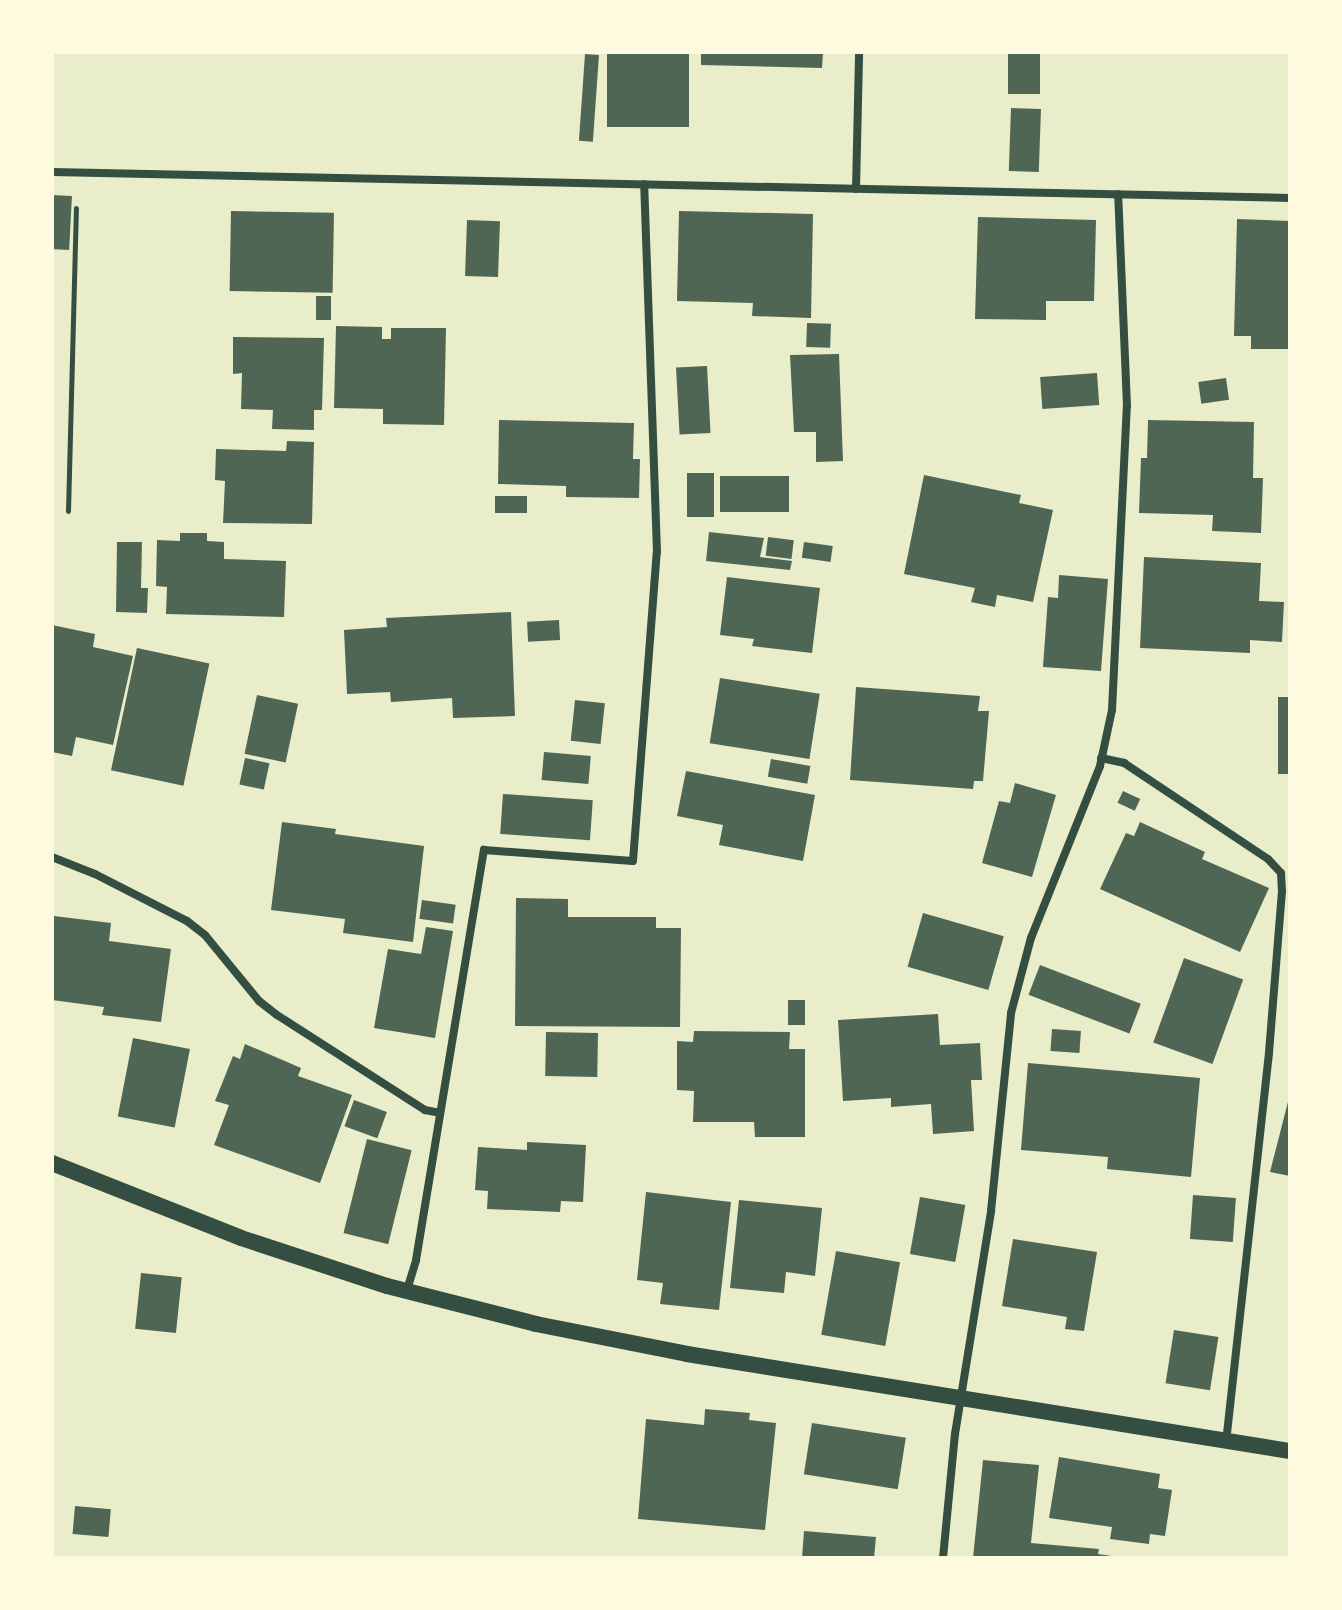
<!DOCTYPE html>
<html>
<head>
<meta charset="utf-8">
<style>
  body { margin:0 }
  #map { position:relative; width:1342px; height:1610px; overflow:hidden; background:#e9edc9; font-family:"Nunito Sans",sans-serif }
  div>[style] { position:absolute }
  .building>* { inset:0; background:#4f6655; transform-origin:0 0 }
  .path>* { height:5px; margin:-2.5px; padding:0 2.5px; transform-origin:2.5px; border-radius:2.5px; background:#344e41 }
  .minor>* { height:8px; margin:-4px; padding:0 4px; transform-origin:4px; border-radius:4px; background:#344e41 }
  .secondary>* { height:16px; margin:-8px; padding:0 8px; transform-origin:8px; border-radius:8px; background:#344e41 }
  span { translate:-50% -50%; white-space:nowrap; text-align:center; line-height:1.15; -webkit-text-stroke:8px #fefae0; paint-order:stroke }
  .frame { position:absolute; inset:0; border:54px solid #fefae0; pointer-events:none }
</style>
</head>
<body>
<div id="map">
  <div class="building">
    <div style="left:607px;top:52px;width:82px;height:75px"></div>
    <div style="clip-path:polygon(701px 52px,823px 52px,822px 68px,701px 65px)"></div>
    <div style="left:1008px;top:52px;width:32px;height:42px"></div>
    <div style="left:585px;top:54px;width:14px;height:87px;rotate:4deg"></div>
    <div style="left:1011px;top:108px;width:30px;height:63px;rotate:2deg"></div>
    <div style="left:52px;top:195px;width:20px;height:54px;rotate:3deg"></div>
    <div style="left:231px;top:211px;width:103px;height:80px;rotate:1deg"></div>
    <div style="clip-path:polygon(679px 211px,813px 214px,811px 318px,752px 316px,753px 303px,677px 301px)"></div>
    <div style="clip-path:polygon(978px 217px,1096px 220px,1094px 301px,1046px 301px,1046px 320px,975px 319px)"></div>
    <div style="clip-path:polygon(1237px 219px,1290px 221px,1290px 349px,1251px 349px,1251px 336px,1234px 336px)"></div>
    <div style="left:467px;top:220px;width:33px;height:56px;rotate:2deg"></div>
    <div style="left:316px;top:296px;width:15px;height:24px"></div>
    <div style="left:807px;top:323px;width:24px;height:24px;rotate:2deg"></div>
    <div style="clip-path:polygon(336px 326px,382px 327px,382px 339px,391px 339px,391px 328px,446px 328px,444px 425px,383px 424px,383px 409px,334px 408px)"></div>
    <div style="clip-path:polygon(233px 337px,324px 338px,322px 410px,314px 410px,314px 430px,272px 429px,273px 410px,241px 409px,242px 373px,233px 374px)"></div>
    <div style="clip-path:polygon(839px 354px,843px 461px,816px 462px,816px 432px,794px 432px,790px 355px)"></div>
    <div style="left:707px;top:366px;width:67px;height:31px;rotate:87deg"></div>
    <div style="left:1097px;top:373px;width:32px;height:57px;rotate:86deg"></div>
    <div style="left:1226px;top:378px;width:22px;height:28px;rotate:82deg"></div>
    <div style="clip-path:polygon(499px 420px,634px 423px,633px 459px,640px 459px,639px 498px,566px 497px,566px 486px,498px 484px)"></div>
    <div style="clip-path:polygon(1148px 420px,1254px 422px,1253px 478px,1263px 478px,1261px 533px,1212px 531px,1213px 515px,1139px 513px,1141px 458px,1147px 458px)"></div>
    <div style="clip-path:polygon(287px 441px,314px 442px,312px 524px,223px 523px,225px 481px,215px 480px,216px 449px,286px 451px)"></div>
    <div style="left:687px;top:473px;width:27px;height:44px"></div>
    <div style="clip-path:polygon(924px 475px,1021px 495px,1019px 503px,1053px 510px,1033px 602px,997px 595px,995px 607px,971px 602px,975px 588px,904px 574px)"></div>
    <div style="left:720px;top:476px;width:69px;height:36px"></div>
    <div style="left:495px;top:496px;width:32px;height:17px"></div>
    <div style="clip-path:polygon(709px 532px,764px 538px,760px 557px,792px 561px,790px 570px,706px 561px)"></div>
    <div style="clip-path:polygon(180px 533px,207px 533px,207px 541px,224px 542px,224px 559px,286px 561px,284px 617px,166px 614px,167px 587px,156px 586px,157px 540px,180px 541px)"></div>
    <div style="left:768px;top:537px;width:26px;height:19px;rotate:7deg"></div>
    <div style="clip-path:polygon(117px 542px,142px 542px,141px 588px,148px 588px,147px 613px,116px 612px)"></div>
    <div style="left:804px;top:542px;width:29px;height:16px;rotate:8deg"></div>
    <div style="clip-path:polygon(1144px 557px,1261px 563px,1259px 601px,1284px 602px,1282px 642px,1250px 640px,1250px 653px,1140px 648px)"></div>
    <div style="clip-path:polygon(1059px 575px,1108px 579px,1101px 671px,1043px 667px,1048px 597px,1058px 598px)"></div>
    <div style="clip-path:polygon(727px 577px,820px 588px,812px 653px,752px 646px,754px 639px,720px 635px)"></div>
    <div style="clip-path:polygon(511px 612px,515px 716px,453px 718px,452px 698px,391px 702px,390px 692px,347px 694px,344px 630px,387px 627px,386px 618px)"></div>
    <div style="left:559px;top:620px;width:20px;height:32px;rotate:87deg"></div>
    <div style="clip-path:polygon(52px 625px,95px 634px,93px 647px,133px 656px,113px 745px,76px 737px,72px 756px,52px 752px)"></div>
    <div style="left:137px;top:648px;width:74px;height:125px;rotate:12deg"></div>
    <div style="left:720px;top:678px;width:101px;height:66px;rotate:9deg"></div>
    <div style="clip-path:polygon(856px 687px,980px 696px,978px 711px,989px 711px,983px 781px,974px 781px,973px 789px,850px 780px)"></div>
    <div style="left:257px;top:695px;width:42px;height:60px;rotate:12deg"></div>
    <div style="left:1278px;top:697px;width:12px;height:77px"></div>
    <div style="left:575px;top:700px;width:30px;height:41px;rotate:6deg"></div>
    <div style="left:544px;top:752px;width:47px;height:28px;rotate:5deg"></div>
    <div style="left:245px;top:758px;width:25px;height:27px;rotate:12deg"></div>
    <div style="left:771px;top:759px;width:40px;height:18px;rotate:10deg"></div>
    <div style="clip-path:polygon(686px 771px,815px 795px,803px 861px,719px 845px,723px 825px,677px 816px)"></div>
    <div style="clip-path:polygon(1015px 783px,1056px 795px,1032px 877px,982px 863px,999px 801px,1010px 803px)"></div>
    <div style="left:1123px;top:791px;width:19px;height:13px;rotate:25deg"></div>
    <div style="left:503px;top:794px;width:90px;height:40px;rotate:4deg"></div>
    <div style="clip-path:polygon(282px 822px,336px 829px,335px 834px,424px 846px,413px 942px,343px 933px,345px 919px,271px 910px)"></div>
    <div style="clip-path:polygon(1140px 822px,1205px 852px,1202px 859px,1269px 888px,1240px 952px,1100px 889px,1126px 833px,1134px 836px)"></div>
    <div style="clip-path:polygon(516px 898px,568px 899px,568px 917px,656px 917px,656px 928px,681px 928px,680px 1027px,515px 1026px)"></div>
    <div style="left:422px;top:900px;width:34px;height:19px;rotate:8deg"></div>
    <div style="left:923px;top:913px;width:84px;height:56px;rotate:16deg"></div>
    <div style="clip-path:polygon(54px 916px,111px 923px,109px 941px,171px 949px,161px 1022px,102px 1015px,104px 1007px,52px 1000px)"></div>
    <div style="clip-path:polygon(426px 927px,453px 931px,435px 1038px,374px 1028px,388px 949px,421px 954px)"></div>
    <div style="left:1184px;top:958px;width:63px;height:90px;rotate:20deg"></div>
    <div style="left:1040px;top:965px;width:108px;height:32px;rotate:21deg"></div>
    <div style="left:788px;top:1000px;width:17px;height:25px"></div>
    <div style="clip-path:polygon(938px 1014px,940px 1045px,980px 1043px,982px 1080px,971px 1080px,974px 1131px,933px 1134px,931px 1104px,891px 1107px,891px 1098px,843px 1101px,838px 1020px)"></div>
    <div style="left:1052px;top:1029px;width:29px;height:22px;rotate:4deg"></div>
    <div style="clip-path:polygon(694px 1031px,790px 1032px,789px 1049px,805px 1049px,805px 1137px,755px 1137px,754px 1122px,693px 1122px,694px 1091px,677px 1090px,677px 1041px,693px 1042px)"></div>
    <div style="left:546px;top:1032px;width:52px;height:44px;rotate:1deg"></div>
    <div style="left:133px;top:1038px;width:58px;height:80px;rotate:11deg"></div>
    <div style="clip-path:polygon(245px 1044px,301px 1068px,298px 1076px,352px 1095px,320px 1183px,214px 1145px,229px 1105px,215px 1101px,233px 1056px,240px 1059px)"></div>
    <div style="clip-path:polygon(1028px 1063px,1200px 1078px,1191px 1177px,1107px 1169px,1108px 1157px,1021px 1150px)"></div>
    <div style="clip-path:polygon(1290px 1094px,1290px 1176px,1270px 1172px)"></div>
    <div style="left:354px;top:1100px;width:35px;height:28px;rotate:20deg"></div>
    <div style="left:367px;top:1139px;width:46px;height:97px;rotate:14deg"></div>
    <div style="clip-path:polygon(527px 1142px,586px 1145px,583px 1202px,561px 1201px,560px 1212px,487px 1209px,488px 1191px,475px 1190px,478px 1147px,527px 1150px)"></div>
    <div style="clip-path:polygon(646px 1192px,731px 1202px,719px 1310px,660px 1304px,663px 1283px,637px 1280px)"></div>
    <div style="left:1193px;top:1195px;width:43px;height:44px;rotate:4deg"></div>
    <div style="left:920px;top:1197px;width:46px;height:58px;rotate:10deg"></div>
    <div style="clip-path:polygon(739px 1200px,822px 1208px,815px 1276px,786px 1272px,784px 1293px,730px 1288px)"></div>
    <div style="clip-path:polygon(1013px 1239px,1097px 1252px,1084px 1331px,1065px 1329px,1067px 1317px,1002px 1306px)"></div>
    <div style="left:836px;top:1251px;width:65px;height:85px;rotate:10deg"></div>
    <div style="left:141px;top:1273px;width:41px;height:56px;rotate:6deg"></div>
    <div style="left:1174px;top:1330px;width:45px;height:54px;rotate:9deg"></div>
    <div style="clip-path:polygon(705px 1409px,750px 1413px,749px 1420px,776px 1423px,765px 1530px,638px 1519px,646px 1419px,704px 1425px)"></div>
    <div style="left:812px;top:1423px;width:95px;height:52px;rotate:9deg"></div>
    <div style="clip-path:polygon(1059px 1457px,1160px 1474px,1158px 1488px,1172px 1490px,1165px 1536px,1150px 1534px,1149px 1544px,1110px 1539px,1112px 1527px,1049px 1518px)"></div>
    <div style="clip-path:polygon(983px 1460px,1039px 1465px,1031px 1543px,1099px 1549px,1098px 1554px,1125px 1558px,973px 1558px)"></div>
    <div style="left:75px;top:1506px;width:36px;height:28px;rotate:5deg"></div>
    <div style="clip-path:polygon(804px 1531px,876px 1537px,874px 1558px,802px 1558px)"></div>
  </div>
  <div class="path">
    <div style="left:68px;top:511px;width:303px;rotate:-88.5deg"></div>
  </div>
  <div class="minor">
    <div style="left:52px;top:172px;width:1238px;rotate:1.2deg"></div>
    <div style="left:856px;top:189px;width:137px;rotate:-88.7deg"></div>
    <div style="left:1101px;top:758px;width:24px;rotate:12deg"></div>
    <div style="left:1124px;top:763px;width:173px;rotate:33.7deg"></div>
    <div style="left:1268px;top:859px;width:19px;rotate:47deg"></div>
    <div style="left:1281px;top:873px;width:18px;rotate:87deg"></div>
    <div style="left:1282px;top:891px;width:163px;rotate:94.6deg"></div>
    <div style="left:1269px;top:1053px;width:390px;rotate:96.3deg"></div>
    <div style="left:52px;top:857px;width:46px;rotate:21.6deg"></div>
    <div style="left:95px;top:874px;width:103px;rotate:27.1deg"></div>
    <div style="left:187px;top:921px;width:23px;rotate:38deg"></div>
    <div style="left:205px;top:935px;width:85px;rotate:50.7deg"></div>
    <div style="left:259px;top:1001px;width:23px;rotate:38deg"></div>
    <div style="left:277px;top:1015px;width:176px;rotate:32.7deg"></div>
    <div style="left:425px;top:1110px;width:15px;rotate:11deg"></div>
    <div style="left:407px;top:1290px;width:31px;rotate:-73deg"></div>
    <div style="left:416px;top:1260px;width:416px;rotate:-80.6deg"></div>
    <div style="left:484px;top:850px;width:149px;rotate:4.2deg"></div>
    <div style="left:633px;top:861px;width:310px;rotate:-85.6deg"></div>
    <div style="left:657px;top:552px;width:368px;rotate:-92deg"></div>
    <div style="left:943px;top:1558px;width:125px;rotate:-84.5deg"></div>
    <div style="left:955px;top:1434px;width:226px;rotate:-80.8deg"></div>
    <div style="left:991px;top:1211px;width:199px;rotate:-84.2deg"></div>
    <div style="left:1011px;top:1013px;width:78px;rotate:-75.1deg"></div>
    <div style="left:1031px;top:938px;width:185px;rotate:-68.1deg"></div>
    <div style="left:1100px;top:766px;width:57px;rotate:-77.9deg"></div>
    <div style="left:1112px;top:710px;width:304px;rotate:-87.2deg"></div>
    <div style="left:1127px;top:406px;width:212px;rotate:-92.4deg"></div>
  </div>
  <div class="secondary">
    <div style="left:52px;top:1163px;width:203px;rotate:21.6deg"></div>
    <div style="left:241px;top:1238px;width:154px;rotate:18.2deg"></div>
    <div style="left:387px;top:1286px;width:154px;rotate:14.3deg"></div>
    <div style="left:536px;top:1324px;width:154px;rotate:11.2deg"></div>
    <div style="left:687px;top:1354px;width:611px;rotate:9.14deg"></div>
  </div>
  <div class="frame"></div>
</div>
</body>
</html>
